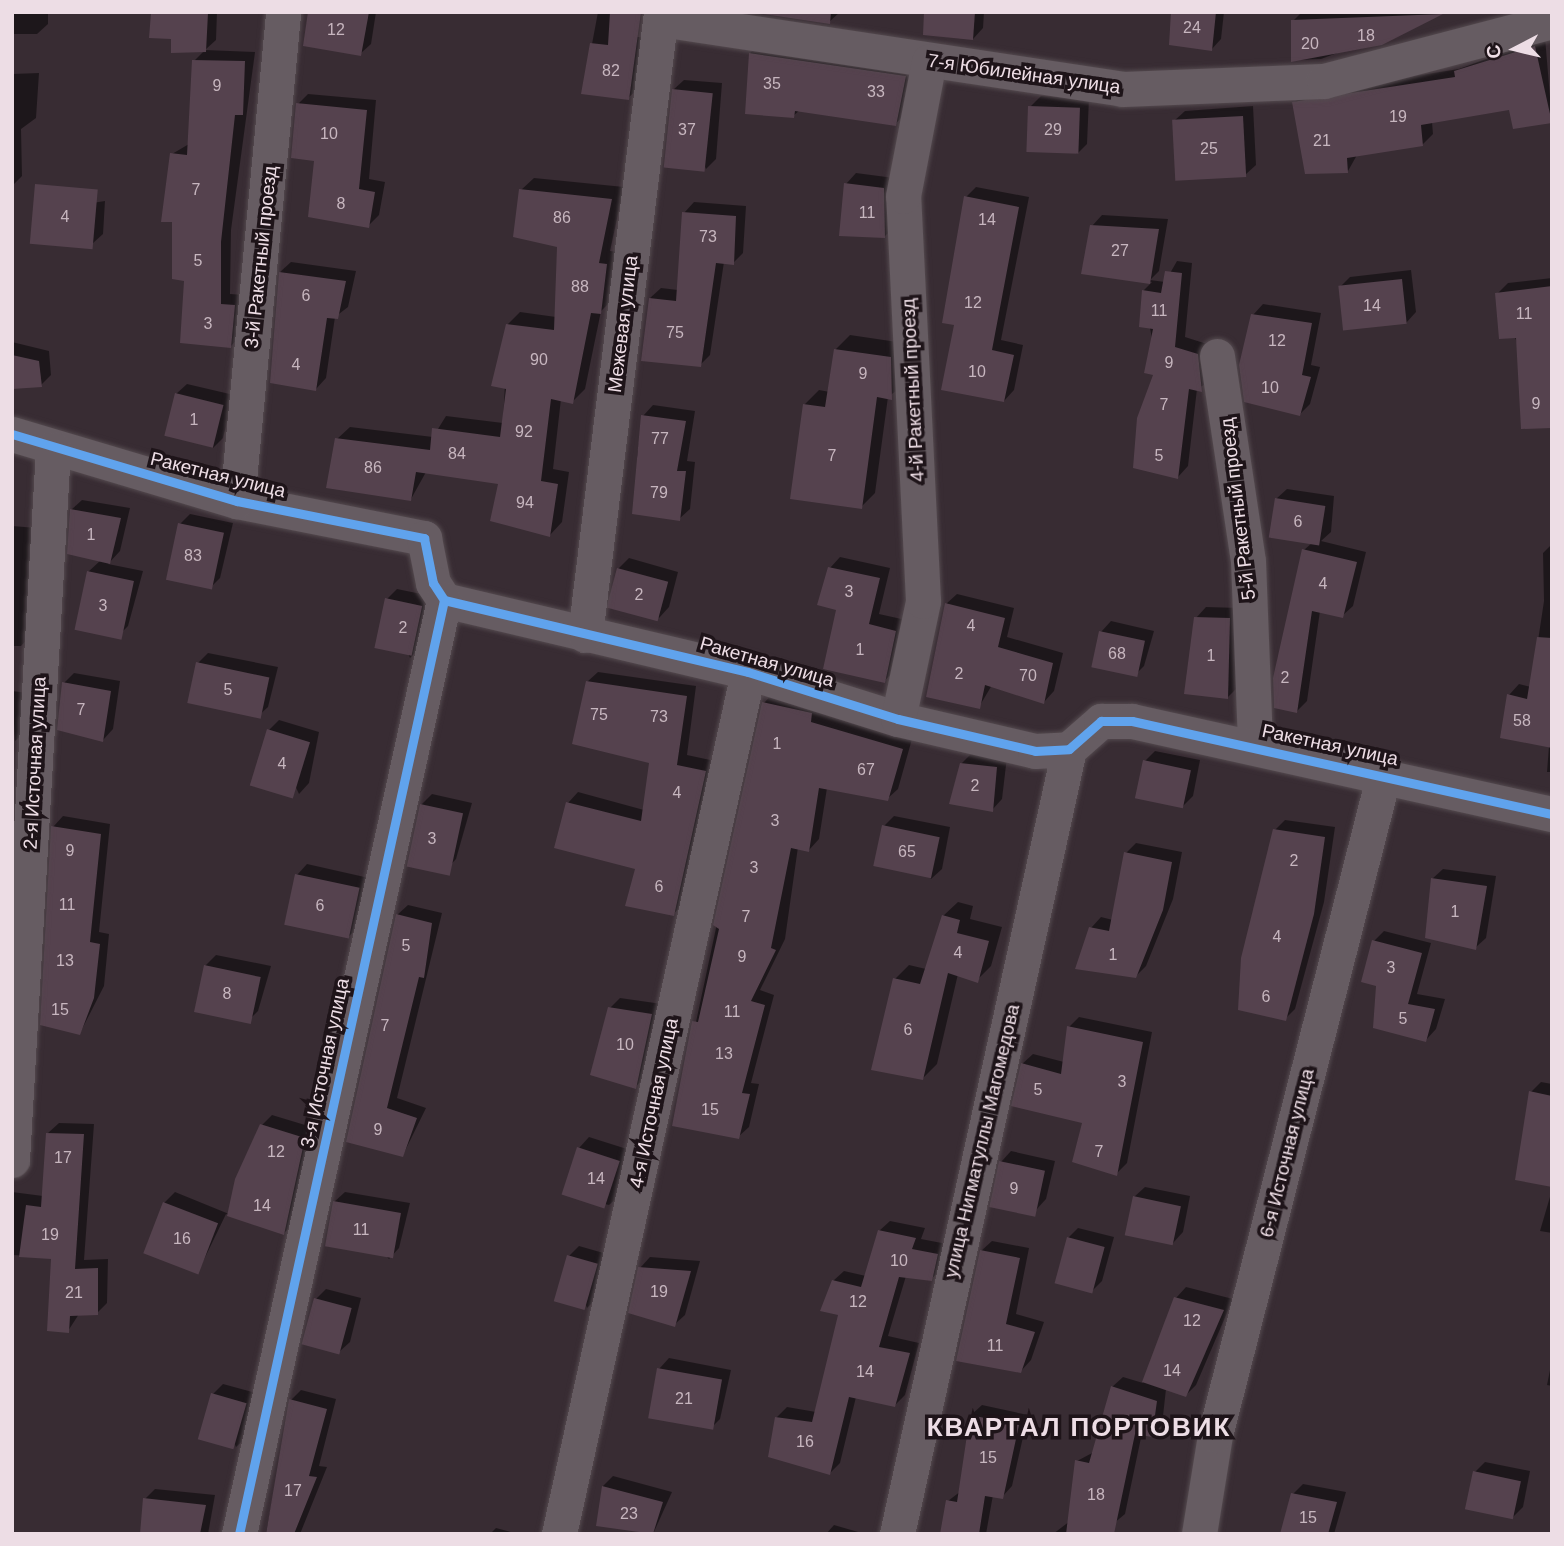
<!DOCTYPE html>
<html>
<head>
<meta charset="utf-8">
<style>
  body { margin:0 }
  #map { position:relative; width:1564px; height:1546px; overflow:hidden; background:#382c33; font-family:Arial,sans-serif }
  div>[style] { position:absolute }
  .shadow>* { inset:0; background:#0007 }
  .building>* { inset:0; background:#55424e; transform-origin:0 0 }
  .roads { filter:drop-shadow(0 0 2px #544a4f) drop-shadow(0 0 2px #544a4f) }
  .minor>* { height:35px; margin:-17.5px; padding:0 17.5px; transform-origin:17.5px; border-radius:17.5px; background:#665c62 }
  .cycleway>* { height:9px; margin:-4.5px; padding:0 4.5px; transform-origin:4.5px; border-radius:4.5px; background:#60a3ed }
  span { translate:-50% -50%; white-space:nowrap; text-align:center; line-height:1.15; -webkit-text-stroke:7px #1e1419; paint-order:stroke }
  .number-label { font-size:16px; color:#c7b6bf }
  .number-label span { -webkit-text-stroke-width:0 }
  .street-label { font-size:19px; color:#eddde5 }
  .district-label { font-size:26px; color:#eddde5; font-weight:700; letter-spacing:2px }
  .frame { position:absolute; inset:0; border:14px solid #eddde5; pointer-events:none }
  .north { position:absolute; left:1480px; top:14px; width:70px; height:70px; -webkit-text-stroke:5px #1e1419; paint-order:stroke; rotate:263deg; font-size:19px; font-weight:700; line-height:28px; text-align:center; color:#eddde5 }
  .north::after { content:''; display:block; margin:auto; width:24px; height:32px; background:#eddde5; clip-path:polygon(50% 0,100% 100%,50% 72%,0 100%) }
</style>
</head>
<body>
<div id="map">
  <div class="shadow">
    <div style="clip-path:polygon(12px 12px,48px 12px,48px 24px,37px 34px,12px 34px)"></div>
    <div style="clip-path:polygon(217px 12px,216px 40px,205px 50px,255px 52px,231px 230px,230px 294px,245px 295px,241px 335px,231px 346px,186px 279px,172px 154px,189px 144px,194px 61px,204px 51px,173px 37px,153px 14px)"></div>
    <div style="clip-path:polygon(310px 12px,376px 12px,371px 44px,360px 54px)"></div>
    <div style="clip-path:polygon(598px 12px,633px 12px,631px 36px,646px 38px,639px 88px,628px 98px,583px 92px)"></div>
    <div style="clip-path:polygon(762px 12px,840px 12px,829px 22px)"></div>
    <div style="clip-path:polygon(926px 12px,984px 12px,983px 28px,973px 39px)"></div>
    <div style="clip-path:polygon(1173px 12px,1224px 12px,1221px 39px,1211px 50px)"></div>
    <div style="clip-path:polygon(1302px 12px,1448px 12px,1321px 59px,1293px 60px,1293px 21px)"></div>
    <div style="clip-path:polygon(1545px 37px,1552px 121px,1515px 127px,1510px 108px,1432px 122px,1433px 134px,1422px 145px,1357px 155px,1348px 171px,1294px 103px,1304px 93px,1459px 69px)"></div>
    <div style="clip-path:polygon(761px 43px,915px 67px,906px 114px,895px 124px,800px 110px,793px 116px,750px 53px)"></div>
    <div style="clip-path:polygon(39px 73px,36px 118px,21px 129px,22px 176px,12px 186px,12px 74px)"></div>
    <div style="clip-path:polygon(684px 80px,722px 83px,716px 159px,706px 169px,673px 90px)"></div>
    <div style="clip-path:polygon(308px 94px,376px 100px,369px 179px,385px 182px,379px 215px,368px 226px,316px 159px,298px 104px)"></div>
    <div style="clip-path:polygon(1041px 96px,1089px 98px,1087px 144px,1077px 154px,1030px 107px)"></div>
    <div style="clip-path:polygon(1253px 106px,1256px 165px,1245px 175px,1174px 121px,1185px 111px)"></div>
    <div style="clip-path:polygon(856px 173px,894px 178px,895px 226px,884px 237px,846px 184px)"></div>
    <div style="clip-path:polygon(534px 178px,624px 187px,610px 251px,618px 252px,613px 299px,601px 311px,585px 389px,572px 402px,561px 399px,553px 469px,569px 472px,562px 522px,550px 535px,500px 482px,426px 472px,411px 499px,337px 439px,350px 427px,433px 437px,446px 416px,503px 423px,508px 324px,520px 312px,556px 317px,558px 245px,521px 190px)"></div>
    <div style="clip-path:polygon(976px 187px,1029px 197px,1001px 340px,1023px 345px,1014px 390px,1004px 401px,956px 324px,966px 197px)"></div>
    <div style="clip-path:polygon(105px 201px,103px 234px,92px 244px,47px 210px)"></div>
    <div style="clip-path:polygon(694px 202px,746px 206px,743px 253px,733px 263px,724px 262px,710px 355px,700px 365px,650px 298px,661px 288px,678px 290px,684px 213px)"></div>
    <div style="clip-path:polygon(1102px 215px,1168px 219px,1159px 271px,1150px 280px,1165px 282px,1177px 261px,1192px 263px,1185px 337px,1207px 344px,1212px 380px,1197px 389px,1188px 466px,1178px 477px,1143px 291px,1152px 282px,1083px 272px,1092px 226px)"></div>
    <div style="clip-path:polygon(291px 262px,356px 271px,348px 307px,335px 317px,326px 378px,316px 389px,280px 272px)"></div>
    <div style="clip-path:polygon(1411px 270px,1416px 312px,1406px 323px,1339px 288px,1350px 277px)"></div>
    <div style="clip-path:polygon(1552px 278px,1552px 427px,1497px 294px,1508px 283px)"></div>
    <div style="clip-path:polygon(1263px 304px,1321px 313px,1311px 365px,1320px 367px,1310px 404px,1300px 414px,1253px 315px)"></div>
    <div style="clip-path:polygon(850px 335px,904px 343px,905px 384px,888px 397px,875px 493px,861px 507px,804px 405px,819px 390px,830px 392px,836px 349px)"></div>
    <div style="clip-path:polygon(12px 342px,49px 351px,51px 375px,41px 385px,12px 387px)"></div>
    <div style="clip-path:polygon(187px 384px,234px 395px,223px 438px,213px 448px,176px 394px)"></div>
    <div style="clip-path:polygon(653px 405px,695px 411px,687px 461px,695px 462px,690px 509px,679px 519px,637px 456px,643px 416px)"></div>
    <div style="clip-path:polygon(1287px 489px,1334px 496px,1331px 532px,1321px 541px,1366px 552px,1353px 606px,1342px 616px,1320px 611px,1307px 701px,1297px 711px,1304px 550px,1313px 542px,1276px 499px)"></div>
    <div style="clip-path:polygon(82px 500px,130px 508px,120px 551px,108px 564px,143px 571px,128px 626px,118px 636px,88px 572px,101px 560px,71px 510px)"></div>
    <div style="clip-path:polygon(190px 514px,233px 523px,220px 578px,209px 589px,180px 524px)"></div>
    <div style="clip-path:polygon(12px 526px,37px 528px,31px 635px,21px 646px,12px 646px)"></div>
    <div style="clip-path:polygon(1552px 544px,1552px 772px,1547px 772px,1549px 746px,1509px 695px,1519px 684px,1531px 687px,1544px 601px,1543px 553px)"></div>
    <div style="clip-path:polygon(840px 557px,890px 568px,879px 614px,906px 620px,895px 671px,884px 681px,838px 609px,830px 568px)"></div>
    <div style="clip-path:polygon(629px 558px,678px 572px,669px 607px,659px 618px,618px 569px)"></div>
    <div style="clip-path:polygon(397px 589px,431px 596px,420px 648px,410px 658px,387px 599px)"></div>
    <div style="clip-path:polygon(957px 594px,1014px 608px,1007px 637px,1063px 653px,1054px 691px,1044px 702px,992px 685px,979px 707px,946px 604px)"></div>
    <div style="clip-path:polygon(1206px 607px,1240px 608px,1238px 687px,1228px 697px,1196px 618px)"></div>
    <div style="clip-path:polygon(1111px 621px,1154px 631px,1144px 666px,1134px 676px,1101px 632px)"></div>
    <div style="clip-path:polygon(208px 653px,278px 667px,268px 707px,257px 717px,198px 663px)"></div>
    <div style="clip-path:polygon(598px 672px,696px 686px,687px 755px,715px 761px,684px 904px,673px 914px,637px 868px,568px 803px,578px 792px,644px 810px,651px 762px,587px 682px)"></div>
    <div style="clip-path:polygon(74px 673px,120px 681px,113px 729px,103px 740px,64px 683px)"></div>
    <div style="clip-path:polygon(12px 691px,28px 693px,26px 731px,15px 741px)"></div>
    <div style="clip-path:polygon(774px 692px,912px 739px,898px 789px,887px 799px,827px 788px,819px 839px,809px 850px,798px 847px,785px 939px,760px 990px,774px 995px,751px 1083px,759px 1084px,749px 1127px,738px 1137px,674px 1125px,764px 703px)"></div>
    <div style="clip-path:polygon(279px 720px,319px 732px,309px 783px,299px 794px,269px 730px)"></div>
    <div style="clip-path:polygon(1155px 751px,1200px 760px,1193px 796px,1183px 806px,1145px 761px)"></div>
    <div style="clip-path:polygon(972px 753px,1007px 757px,1002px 799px,992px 810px,961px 764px)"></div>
    <div style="clip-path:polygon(432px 794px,472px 803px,456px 859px,446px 870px,421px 805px)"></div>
    <div style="clip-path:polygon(63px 816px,110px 824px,99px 932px,109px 934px,104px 986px,80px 1033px,53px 827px)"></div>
    <div style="clip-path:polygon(894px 816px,950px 827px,942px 869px,931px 879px,884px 826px)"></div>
    <div style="clip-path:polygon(1285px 820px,1335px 827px,1324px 902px,1295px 1009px,1285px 1019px,1275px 830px)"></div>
    <div style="clip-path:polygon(1136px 843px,1182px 852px,1173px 899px,1146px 966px,1136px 976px,1091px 928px,1101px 917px,1113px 920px,1126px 853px)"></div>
    <div style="clip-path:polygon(307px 864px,369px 878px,359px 927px,348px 937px,297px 875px)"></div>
    <div style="clip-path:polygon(1443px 869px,1496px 876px,1486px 938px,1475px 948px,1432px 879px)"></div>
    <div style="clip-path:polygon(958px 902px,973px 906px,970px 919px,1002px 927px,991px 966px,977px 980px,958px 974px,937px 1064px,923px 1078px,895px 979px,909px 965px,926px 969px,943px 916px)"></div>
    <div style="clip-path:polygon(408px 905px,442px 913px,397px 1098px,426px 1108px,403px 1155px,348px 1141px,397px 915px)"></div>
    <div style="clip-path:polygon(1384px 931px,1431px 943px,1417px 994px,1445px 999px,1436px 1029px,1426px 1040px,1378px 985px,1374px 941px)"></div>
    <div style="clip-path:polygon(216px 955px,271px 966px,258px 1011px,248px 1021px,205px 966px)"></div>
    <div style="clip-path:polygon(620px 998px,662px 1004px,646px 1077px,635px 1087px,610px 1008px)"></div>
    <div style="clip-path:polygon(1079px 1017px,1152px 1032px,1127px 1163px,1116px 1174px,1084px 1122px,1022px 1064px,1033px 1054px,1064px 1062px,1069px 1027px)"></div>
    <div style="clip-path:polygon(1541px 1082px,1552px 1084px,1552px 1185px,1531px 1092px)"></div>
    <div style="clip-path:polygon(272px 1115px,315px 1128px,294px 1223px,284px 1233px,226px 1214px,199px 1270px,149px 1253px,164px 1203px,175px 1192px,229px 1214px,262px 1125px)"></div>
    <div style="clip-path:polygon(59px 1123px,94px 1124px,84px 1260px,108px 1259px,107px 1303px,97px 1313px,79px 1314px,68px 1331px,53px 1257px,12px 1255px,12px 1192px,43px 1196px,48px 1133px)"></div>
    <div style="clip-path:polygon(589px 1137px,630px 1150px,620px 1195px,609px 1205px,568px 1195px,579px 1148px)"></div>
    <div style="clip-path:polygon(1011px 1151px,1055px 1161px,1046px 1199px,1036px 1210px,1001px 1162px)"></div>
    <div style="clip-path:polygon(1145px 1187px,1190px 1196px,1183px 1232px,1173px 1243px,1134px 1197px)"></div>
    <div style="clip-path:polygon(1552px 1190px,1552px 1233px,1540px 1231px)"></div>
    <div style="clip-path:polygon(345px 1192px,410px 1203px,399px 1248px,389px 1259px,334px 1202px)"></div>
    <div style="clip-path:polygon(890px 1221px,925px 1228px,921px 1239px,947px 1244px,942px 1269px,931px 1279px,906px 1276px,888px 1336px,919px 1343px,905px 1395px,894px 1406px,856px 1397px,840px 1463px,830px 1473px,776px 1418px,787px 1407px,816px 1412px,841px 1314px,833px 1281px,844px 1271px,866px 1276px,879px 1231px)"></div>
    <div style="clip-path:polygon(1078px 1228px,1114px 1237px,1102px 1281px,1092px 1291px,1068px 1238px)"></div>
    <div style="clip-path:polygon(992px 1241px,1029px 1248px,1016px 1314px,1044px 1322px,1031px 1360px,1021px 1371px,981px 1251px)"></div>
    <div style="clip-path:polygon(579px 1246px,607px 1254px,597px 1298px,587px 1308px,569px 1256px)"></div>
    <div style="clip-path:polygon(650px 1257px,700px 1261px,685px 1315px,674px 1325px,640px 1268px)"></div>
    <div style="clip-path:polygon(1186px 1287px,1233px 1299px,1196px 1385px,1186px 1395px,1166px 1389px,1162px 1425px,1152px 1435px,1142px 1433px,1125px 1514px,1101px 1534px,1053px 1534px,1070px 1521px,1077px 1461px,1094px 1452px,1112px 1387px,1123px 1377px,1143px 1383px,1176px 1298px)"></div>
    <div style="clip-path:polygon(326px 1289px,361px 1298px,350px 1342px,339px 1352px,316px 1299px)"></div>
    <div style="clip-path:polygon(669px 1358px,731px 1370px,720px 1419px,710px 1429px,659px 1369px)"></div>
    <div style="clip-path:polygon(1552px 1360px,1552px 1386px,1547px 1385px)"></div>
    <div style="clip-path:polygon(223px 1384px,256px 1393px,247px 1437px,236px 1447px,213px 1394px)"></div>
    <div style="clip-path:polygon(301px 1390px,336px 1399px,319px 1466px,327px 1467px,300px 1534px,266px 1534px,291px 1400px)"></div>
    <div style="clip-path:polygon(982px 1405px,1028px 1415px,1012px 1486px,1002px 1497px,993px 1495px,986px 1534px,941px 1534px,948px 1501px,961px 1491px,971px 1415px)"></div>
    <div style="clip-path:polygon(1485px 1462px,1530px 1471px,1523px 1507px,1513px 1517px,1475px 1472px)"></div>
    <div style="clip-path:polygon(613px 1476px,672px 1492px,653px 1534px,598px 1524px,603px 1486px)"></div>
    <div style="clip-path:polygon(1303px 1484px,1346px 1492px,1334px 1534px,1282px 1534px,1293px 1494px)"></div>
    <div style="clip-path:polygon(155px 1489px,215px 1495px,208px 1534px,141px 1534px,145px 1499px)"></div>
    <div style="clip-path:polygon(834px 1525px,865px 1534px,826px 1534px)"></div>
    <div style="clip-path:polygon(496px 1528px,518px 1534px,490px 1534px)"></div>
  </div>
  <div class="building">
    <div style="clip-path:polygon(308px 12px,369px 12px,361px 56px,303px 46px)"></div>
    <div style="clip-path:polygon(610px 12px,641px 12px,629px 100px,581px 94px,590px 43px,608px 45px)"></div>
    <div style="clip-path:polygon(751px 12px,831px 12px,830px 24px)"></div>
    <div style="clip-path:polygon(924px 12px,975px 12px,973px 40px,923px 35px)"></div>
    <div style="clip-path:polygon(1171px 12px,1216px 12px,1212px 51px,1169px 45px)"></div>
    <div style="clip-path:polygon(151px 13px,208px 13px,206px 52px,171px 53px,171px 39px,149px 38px)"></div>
    <div style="clip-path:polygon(1443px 14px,1382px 45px,1291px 62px,1291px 20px)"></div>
    <div style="clip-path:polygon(1535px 46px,1552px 123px,1513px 129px,1509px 110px,1421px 125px,1423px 146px,1347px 158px,1348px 173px,1305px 174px,1292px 102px,1455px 77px,1454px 71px)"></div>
    <div style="clip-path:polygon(749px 53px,906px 76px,896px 126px,795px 111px,794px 118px,745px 114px)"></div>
    <div style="clip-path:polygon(192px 60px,245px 61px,243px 115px,235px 115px,221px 242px,221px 304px,235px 305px,231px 348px,180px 343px,184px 281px,172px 279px,172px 222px,161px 222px,170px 153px,187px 155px)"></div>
    <div style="left:672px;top:89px;width:41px;height:79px;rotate:6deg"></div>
    <div style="clip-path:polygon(296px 103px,367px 110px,359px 189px,375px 192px,369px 228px,308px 217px,314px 161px,291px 158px)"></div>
    <div style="left:1028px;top:106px;width:52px;height:46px;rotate:2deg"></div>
    <div style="left:1243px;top:116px;width:61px;height:71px;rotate:87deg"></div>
    <div style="clip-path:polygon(844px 183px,884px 188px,885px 238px,839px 236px)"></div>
    <div style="left:35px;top:184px;width:63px;height:60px;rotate:5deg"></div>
    <div style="clip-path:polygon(519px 189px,612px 199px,599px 263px,607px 264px,601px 314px,591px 313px,573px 404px,551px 399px,541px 481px,558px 484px,550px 537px,490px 521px,498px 484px,416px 472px,411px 501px,326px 488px,335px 438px,430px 450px,432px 428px,500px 437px,506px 389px,491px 386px,506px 324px,554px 330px,557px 247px,513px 237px)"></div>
    <div style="clip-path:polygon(964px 196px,1019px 207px,992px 350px,1014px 355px,1004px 402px,941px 390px,954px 325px,942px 323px)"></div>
    <div style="clip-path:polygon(682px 212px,736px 216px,734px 265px,716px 263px,701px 367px,641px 361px,649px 298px,676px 301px)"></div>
    <div style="clip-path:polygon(1090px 225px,1159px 229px,1150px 284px,1081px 274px)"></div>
    <div style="clip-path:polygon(1165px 271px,1182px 273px,1175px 347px,1198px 354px,1202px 392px,1189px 389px,1178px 479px,1133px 468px,1137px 418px,1153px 375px,1144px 373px,1153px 329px,1139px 327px,1142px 290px,1161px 293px)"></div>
    <div style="clip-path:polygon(279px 272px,346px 281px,338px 319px,327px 318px,316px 391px,270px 383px)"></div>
    <div style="left:1402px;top:279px;width:45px;height:64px;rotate:84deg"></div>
    <div style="clip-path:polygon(1552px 286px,1552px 428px,1521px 429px,1516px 338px,1499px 339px,1495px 293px)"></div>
    <div style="clip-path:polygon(1251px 314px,1312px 323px,1302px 375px,1311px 377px,1300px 416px,1244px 402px,1239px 365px)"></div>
    <div style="clip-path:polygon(834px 349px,891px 357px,892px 400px,877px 397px,862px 509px,790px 499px,803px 404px,825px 407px)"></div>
    <div style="clip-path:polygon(12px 355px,39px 361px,42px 387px,12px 389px)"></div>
    <div style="left:175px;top:393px;width:50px;height:44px;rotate:14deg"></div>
    <div style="clip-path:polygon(641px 415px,686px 421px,677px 471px,686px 471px,680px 521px,632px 514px)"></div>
    <div style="left:1275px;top:498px;width:51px;height:40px;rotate:9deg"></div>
    <div style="clip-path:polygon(70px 509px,121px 518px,110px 564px,67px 554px)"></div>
    <div style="left:178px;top:523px;width:47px;height:58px;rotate:12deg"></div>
    <div style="clip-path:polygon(1302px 549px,1357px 562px,1343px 618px,1312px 611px,1297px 713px,1274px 708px,1273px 678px)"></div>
    <div style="clip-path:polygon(828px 567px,880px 578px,869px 624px,896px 631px,885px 683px,823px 669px,836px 610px,817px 605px)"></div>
    <div style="left:617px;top:568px;width:53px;height:41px;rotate:15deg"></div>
    <div style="left:87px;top:571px;width:48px;height:60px;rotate:12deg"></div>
    <div style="left:385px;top:598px;width:38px;height:51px;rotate:12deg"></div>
    <div style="clip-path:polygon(945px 603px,1005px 618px,998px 647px,1053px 663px,1044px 704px,985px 685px,980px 709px,926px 697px)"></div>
    <div style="clip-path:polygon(1194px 617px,1230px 618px,1228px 699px,1184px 694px)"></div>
    <div style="left:1099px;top:631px;width:47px;height:37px;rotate:12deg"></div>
    <div style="clip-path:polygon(1537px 637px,1552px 638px,1552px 748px,1500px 738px,1507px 694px,1527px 699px)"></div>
    <div style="left:196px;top:662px;width:75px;height:42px;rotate:12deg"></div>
    <div style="clip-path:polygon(586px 681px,687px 696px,677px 765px,706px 771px,674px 916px,625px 906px,635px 869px,554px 848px,566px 802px,641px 821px,649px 763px,572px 744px)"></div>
    <div style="clip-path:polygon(62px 682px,111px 691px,103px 742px,57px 730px)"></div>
    <div style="clip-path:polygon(762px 702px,812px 713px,811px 722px,903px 749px,888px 801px,819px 788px,809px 852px,791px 848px,771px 948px,776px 950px,751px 1001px,765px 1005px,742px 1093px,750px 1094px,739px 1139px,672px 1126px,692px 1021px,698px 1022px,719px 929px,713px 925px)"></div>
    <div style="left:267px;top:729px;width:45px;height:59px;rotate:17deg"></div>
    <div style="left:1143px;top:760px;width:49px;height:39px;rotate:12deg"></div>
    <div style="clip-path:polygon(960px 763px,997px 767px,993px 812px,949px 804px)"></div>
    <div style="left:420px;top:804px;width:44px;height:64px;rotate:12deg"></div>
    <div style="left:882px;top:825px;width:59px;height:42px;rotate:12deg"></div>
    <div style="clip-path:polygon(51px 826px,101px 834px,90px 942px,100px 944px,94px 998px,80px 1035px,40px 1025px)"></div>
    <div style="clip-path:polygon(1273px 829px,1325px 837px,1314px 914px,1286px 1021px,1238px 1010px,1241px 958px)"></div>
    <div style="clip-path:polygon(1124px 852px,1172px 862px,1163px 910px,1136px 978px,1075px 969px,1089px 927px,1109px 931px)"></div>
    <div style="left:295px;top:874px;width:66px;height:52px;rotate:12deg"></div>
    <div style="clip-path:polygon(1431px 878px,1487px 886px,1476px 950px,1425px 938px)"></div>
    <div style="clip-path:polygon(396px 914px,432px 923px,424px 978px,419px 977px,387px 1108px,417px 1118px,403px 1157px,346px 1142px)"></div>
    <div style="clip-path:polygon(942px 915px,960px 920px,957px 933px,989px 941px,978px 983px,948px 973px,923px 1080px,871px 1070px,893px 978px,920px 984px)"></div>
    <div style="clip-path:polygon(1372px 940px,1422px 953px,1408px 1004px,1435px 1009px,1426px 1042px,1373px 1028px,1376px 986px,1361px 982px)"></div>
    <div style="left:204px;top:965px;width:58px;height:48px;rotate:12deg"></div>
    <div style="clip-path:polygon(608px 1007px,652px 1014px,636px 1089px,590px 1075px)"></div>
    <div style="clip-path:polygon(1067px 1026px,1143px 1042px,1117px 1176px,1072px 1162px,1082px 1123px,1011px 1106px,1021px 1063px,1061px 1074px)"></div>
    <div style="clip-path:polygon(1529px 1091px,1552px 1096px,1552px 1187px,1515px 1180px)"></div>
    <div style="clip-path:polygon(260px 1124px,305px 1138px,284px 1235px,227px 1216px,235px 1179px)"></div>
    <div style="clip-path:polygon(46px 1133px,84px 1134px,75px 1269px,98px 1268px,98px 1315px,70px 1316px,69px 1333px,47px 1331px,51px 1259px,19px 1257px,26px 1205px,41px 1207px)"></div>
    <div style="left:577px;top:1147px;width:45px;height:50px;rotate:18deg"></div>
    <div style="left:999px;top:1161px;width:47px;height:47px;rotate:12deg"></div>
    <div style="left:1133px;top:1196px;width:49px;height:40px;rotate:12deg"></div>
    <div style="left:333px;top:1201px;width:69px;height:46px;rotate:10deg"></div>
    <div style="left:163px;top:1202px;width:59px;height:55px;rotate:21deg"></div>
    <div style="clip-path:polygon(878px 1230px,916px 1238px,912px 1249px,938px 1254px,932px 1281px,899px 1277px,879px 1347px,910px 1353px,895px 1407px,849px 1397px,830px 1475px,768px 1457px,775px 1417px,812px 1422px,838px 1315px,820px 1311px,832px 1280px,861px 1287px)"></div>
    <div style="left:1067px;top:1237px;width:39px;height:48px;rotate:15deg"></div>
    <div style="clip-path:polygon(980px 1250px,1020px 1258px,1006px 1324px,1035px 1332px,1021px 1373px,956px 1361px)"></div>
    <div style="left:567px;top:1255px;width:32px;height:48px;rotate:16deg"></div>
    <div style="clip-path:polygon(638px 1267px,691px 1271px,675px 1327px,628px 1313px)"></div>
    <div style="clip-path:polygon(1174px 1297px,1224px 1310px,1186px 1397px,1142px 1382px)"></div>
    <div style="left:314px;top:1298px;width:39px;height:48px;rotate:15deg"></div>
    <div style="left:657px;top:1368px;width:66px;height:51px;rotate:10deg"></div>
    <div style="clip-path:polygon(1111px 1386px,1157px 1401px,1152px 1437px,1135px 1434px,1114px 1534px,1066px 1534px,1075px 1460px,1089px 1463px)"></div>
    <div style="left:211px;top:1393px;width:37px;height:48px;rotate:16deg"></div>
    <div style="clip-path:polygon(289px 1399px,327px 1409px,309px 1476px,317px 1477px,294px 1534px,266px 1534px)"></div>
    <div style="clip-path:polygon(970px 1415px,1019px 1425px,1003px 1499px,985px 1496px,979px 1534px,940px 1534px,946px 1500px,957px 1502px)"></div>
    <div style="left:1473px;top:1471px;width:49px;height:39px;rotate:12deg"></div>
    <div style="clip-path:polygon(602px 1486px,663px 1502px,653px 1534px,596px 1526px)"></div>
    <div style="clip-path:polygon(1291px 1493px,1337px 1502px,1328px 1534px,1280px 1534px)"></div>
    <div style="clip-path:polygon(143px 1498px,206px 1505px,200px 1534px,140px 1534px)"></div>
  </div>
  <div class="roads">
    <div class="minor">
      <div style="left:661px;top:19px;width:466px;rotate:8.6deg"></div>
      <div style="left:1122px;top:89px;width:202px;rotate:-2.3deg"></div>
      <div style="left:1324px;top:81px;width:236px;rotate:-14.7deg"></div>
      <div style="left:1217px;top:356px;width:207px;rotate:81.4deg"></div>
      <div style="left:1248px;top:561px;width:186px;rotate:87.8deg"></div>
      <div style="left:12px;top:434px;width:235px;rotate:16.6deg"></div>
      <div style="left:237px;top:501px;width:191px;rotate:11.2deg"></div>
      <div style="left:424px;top:538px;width:46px;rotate:78.7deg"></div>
      <div style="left:433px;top:583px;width:20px;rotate:57deg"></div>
      <div style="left:444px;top:600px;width:312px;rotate:13.3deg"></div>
      <div style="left:748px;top:672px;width:157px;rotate:17.4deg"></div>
      <div style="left:898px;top:719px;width:141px;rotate:13.1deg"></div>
      <div style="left:1035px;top:751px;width:34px;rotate:-3deg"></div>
      <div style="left:1069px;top:749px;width:43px;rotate:-41.2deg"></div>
      <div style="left:1101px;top:721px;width:31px"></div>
      <div style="left:1132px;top:721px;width:430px;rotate:12.5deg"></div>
      <div style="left:237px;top:501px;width:491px;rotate:-84.6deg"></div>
      <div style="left:585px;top:635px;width:628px;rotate:-83.04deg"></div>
      <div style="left:898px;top:719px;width:121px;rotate:-78deg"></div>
      <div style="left:923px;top:601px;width:405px;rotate:-92.8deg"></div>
      <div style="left:903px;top:196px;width:137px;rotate:-79.1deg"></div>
      <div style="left:12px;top:1160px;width:712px;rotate:-86.7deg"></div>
      <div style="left:239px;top:1534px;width:956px;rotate:-77.62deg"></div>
      <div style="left:559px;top:1534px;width:882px;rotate:-77.63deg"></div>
      <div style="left:897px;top:1534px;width:804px;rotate:-77.64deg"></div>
      <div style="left:1199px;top:1534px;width:100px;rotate:-80.8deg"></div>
      <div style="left:1215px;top:1435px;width:682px;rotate:-75.66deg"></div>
    </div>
  </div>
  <div class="cycleway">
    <div style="left:12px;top:434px;width:235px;rotate:16.6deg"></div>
    <div style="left:237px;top:501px;width:191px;rotate:11.2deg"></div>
    <div style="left:424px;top:538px;width:46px;rotate:78.7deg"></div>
    <div style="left:433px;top:583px;width:20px;rotate:57deg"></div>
    <div style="left:444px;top:600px;width:312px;rotate:13.3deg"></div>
    <div style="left:748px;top:672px;width:157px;rotate:17.4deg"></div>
    <div style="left:898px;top:719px;width:141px;rotate:13.1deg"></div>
    <div style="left:1035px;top:751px;width:34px;rotate:-3deg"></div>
    <div style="left:1069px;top:749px;width:43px;rotate:-41.2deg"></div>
    <div style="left:1101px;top:721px;width:31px"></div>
    <div style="left:1132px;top:721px;width:430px;rotate:12.5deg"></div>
    <div style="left:239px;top:1534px;width:956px;rotate:-77.62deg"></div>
  </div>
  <div class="number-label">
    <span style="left:1192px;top:28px">24</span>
    <span style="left:336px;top:30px">12</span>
    <span style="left:1366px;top:36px">18</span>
    <span style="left:1310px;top:44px">20</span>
    <span style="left:611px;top:71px">82</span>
    <span style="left:772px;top:84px">35</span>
    <span style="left:217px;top:86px">9</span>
    <span style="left:876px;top:92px">33</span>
    <span style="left:1398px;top:117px">19</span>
    <span style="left:687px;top:130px">37</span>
    <span style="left:1053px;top:130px">29</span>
    <span style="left:329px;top:134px">10</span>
    <span style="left:1322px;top:141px">21</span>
    <span style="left:1209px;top:149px">25</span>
    <span style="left:196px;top:190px">7</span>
    <span style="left:341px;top:204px">8</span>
    <span style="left:867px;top:213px">11</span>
    <span style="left:65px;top:217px">4</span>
    <span style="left:562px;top:218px">86</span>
    <span style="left:987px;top:220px">14</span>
    <span style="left:708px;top:237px">73</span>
    <span style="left:1120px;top:251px">27</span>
    <span style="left:198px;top:261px">5</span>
    <span style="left:580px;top:287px">88</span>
    <span style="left:306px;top:296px">6</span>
    <span style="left:973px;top:303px">12</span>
    <span style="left:1372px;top:306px">14</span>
    <span style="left:1159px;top:311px">11</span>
    <span style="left:1524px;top:314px">11</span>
    <span style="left:208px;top:324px">3</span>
    <span style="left:675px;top:333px">75</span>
    <span style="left:1277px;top:341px">12</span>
    <span style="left:539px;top:360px">90</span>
    <span style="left:1169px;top:363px">9</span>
    <span style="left:296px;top:365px">4</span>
    <span style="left:977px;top:372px">10</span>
    <span style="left:863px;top:374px">9</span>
    <span style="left:1270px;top:388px">10</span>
    <span style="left:1536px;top:404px">9</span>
    <span style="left:1164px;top:405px">7</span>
    <span style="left:194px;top:420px">1</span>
    <span style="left:524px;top:432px">92</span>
    <span style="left:660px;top:439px">77</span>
    <span style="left:457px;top:454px">84</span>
    <span style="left:832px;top:456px">7</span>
    <span style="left:1159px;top:456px">5</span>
    <span style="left:373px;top:468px">86</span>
    <span style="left:659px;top:493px">79</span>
    <span style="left:525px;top:503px">94</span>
    <span style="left:1298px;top:522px">6</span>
    <span style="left:91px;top:535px">1</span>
    <span style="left:193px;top:556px">83</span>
    <span style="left:1323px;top:584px">4</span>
    <span style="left:849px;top:592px">3</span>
    <span style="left:639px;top:595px">2</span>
    <span style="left:103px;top:606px">3</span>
    <span style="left:971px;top:626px">4</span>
    <span style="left:403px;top:628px">2</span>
    <span style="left:860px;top:650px">1</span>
    <span style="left:1117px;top:654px">68</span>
    <span style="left:1211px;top:656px">1</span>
    <span style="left:959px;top:674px">2</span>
    <span style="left:1028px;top:676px">70</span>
    <span style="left:1285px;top:678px">2</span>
    <span style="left:228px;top:690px">5</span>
    <span style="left:81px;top:710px">7</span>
    <span style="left:599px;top:715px">75</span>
    <span style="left:659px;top:717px">73</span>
    <span style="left:1522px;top:721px">58</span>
    <span style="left:777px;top:744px">1</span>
    <span style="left:282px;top:764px">4</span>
    <span style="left:866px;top:770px">67</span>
    <span style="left:975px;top:786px">2</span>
    <span style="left:677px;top:793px">4</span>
    <span style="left:775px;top:821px">3</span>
    <span style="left:432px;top:839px">3</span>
    <span style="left:70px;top:851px">9</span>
    <span style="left:907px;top:852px">65</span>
    <span style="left:1294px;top:861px">2</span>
    <span style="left:754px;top:868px">3</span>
    <span style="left:659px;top:887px">6</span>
    <span style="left:67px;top:905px">11</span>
    <span style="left:320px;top:906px">6</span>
    <span style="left:1455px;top:912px">1</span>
    <span style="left:746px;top:917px">7</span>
    <span style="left:1277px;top:937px">4</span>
    <span style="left:406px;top:946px">5</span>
    <span style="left:958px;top:953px">4</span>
    <span style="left:1113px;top:955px">1</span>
    <span style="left:742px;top:957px">9</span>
    <span style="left:65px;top:961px">13</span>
    <span style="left:1391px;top:968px">3</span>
    <span style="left:227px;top:994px">8</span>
    <span style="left:1266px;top:997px">6</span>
    <span style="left:60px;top:1010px">15</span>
    <span style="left:732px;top:1012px">11</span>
    <span style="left:1403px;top:1019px">5</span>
    <span style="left:385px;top:1026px">7</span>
    <span style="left:908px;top:1030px">6</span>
    <span style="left:625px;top:1045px">10</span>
    <span style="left:724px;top:1054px">13</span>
    <span style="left:1122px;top:1082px">3</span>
    <span style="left:1038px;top:1090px">5</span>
    <span style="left:710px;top:1110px">15</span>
    <span style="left:378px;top:1130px">9</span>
    <span style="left:276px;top:1152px">12</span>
    <span style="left:1099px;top:1152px">7</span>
    <span style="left:63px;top:1158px">17</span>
    <span style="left:596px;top:1179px">14</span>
    <span style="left:1014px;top:1189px">9</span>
    <span style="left:262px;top:1206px">14</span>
    <span style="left:361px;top:1230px">11</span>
    <span style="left:50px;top:1235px">19</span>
    <span style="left:182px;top:1239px">16</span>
    <span style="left:899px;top:1261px">10</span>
    <span style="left:659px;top:1292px">19</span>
    <span style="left:74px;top:1293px">21</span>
    <span style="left:858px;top:1302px">12</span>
    <span style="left:1192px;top:1321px">12</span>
    <span style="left:995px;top:1346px">11</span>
    <span style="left:1172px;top:1371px">14</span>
    <span style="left:865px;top:1372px">14</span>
    <span style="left:684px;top:1399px">21</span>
    <span style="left:805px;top:1442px">16</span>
    <span style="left:988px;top:1458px">15</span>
    <span style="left:293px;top:1491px">17</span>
    <span style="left:1096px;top:1495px">18</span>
    <span style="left:629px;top:1514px">23</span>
    <span style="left:1308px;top:1518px">15</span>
  </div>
  <div class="street-label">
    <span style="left:1024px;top:74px;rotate:8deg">7-я Юбилейная улица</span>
    <span style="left:261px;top:257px;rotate:-84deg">3-й Ракетный проезд</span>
    <span style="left:623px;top:324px;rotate:-83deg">Межевая улица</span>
    <span style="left:913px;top:390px;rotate:-93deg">4-й Ракетный проезд</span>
    <span style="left:218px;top:475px;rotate:14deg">Ракетная улица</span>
    <span style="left:1238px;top:509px;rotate:-97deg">5-й Ракетный проезд</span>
    <span style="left:767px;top:662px;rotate:16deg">Ракетная улица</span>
    <span style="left:1330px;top:745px;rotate:12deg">Ракетная улица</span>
    <span style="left:35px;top:763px;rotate:-87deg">2-я Источная улица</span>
    <span style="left:325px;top:1063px;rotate:-78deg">3-я Источная улица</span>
    <span style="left:654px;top:1103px;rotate:-78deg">4-я Источная улица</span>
    <span style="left:982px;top:1141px;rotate:-77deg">улица Нигматуллы Магомедова</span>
    <span style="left:1287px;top:1153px;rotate:-76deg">6-я Источная улица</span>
  </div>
  <div class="district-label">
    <span style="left:1079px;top:1428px">КВАРТАЛ ПОРТОВИК</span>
  </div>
  <div class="frame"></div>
  <div class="north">С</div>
</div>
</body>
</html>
